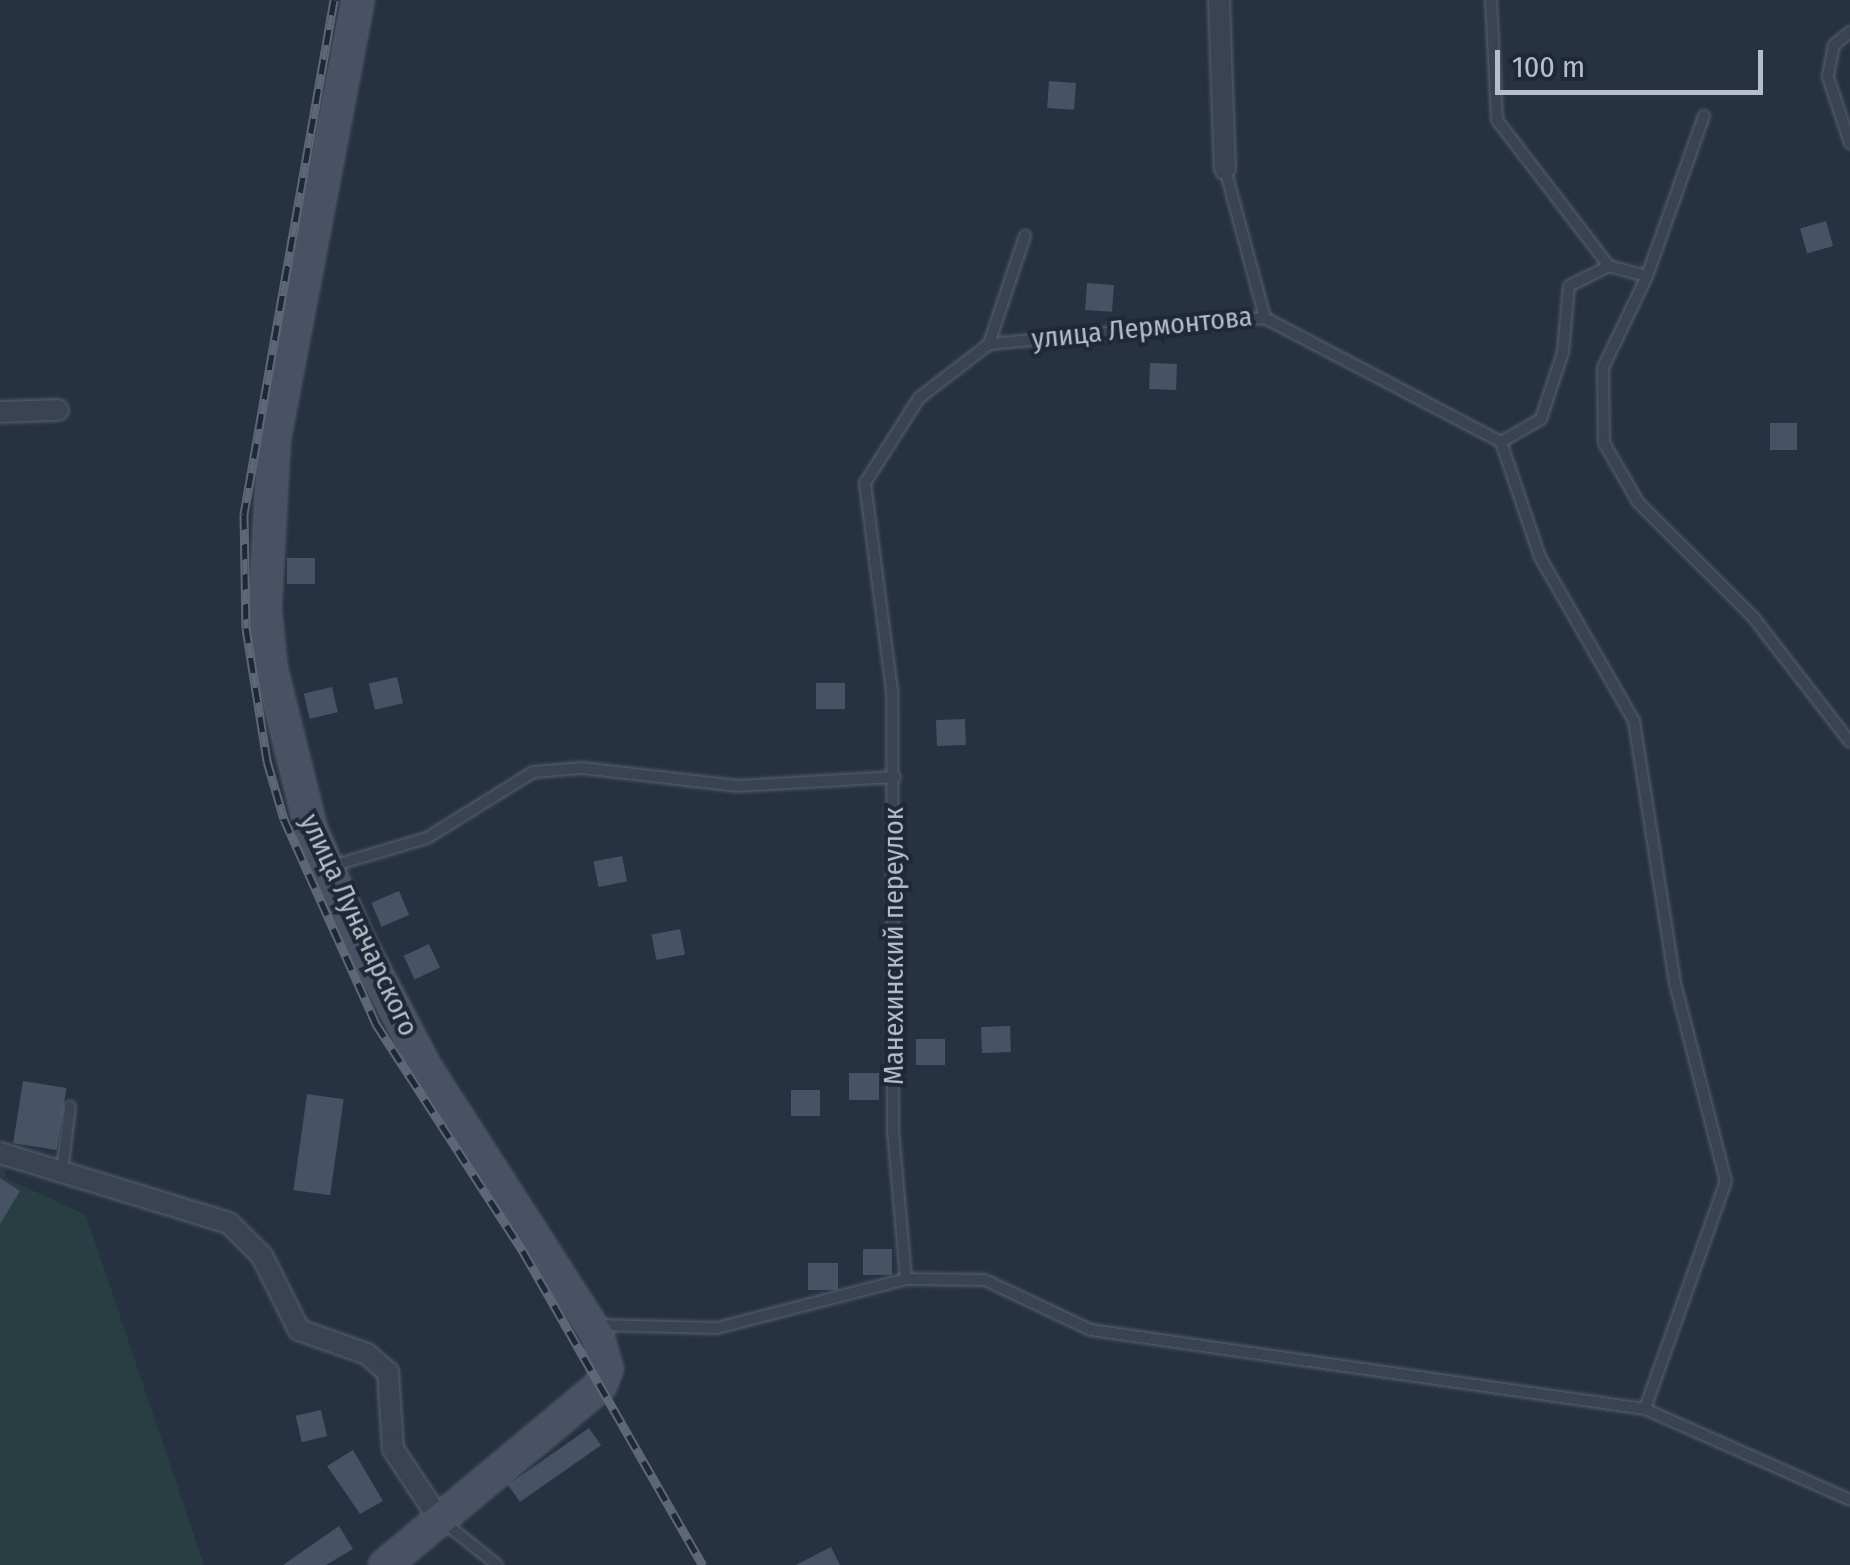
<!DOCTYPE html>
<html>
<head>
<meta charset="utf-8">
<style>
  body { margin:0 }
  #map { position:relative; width:1850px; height:1565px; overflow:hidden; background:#263141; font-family:"Fira Sans Condensed",sans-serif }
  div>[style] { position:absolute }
  .green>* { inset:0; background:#283e42 }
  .building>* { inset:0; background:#475365; transform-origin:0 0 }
  .roads { filter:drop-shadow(0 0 2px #58616e) drop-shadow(0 0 2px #58616e) }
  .service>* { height:10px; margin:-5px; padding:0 5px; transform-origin:5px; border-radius:5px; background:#3a4351 }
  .minor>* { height:20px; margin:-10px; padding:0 10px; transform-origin:10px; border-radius:10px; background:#3a4351 }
  .secondary>* { height:30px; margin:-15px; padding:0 15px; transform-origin:15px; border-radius:15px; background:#485264 }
  .rail>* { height:9px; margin-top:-4.5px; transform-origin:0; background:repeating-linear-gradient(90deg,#1f2836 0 15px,#5d6778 0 30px); box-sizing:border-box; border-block:2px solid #5d6778 }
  span { translate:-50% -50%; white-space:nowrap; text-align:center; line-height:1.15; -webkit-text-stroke:8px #1f2836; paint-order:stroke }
  .street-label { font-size:28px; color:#b7becb }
  .scale { position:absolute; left:1495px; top:50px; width:268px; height:45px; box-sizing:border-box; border:5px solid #b7becb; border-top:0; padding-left:12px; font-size:30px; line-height:35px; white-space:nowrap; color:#b7becb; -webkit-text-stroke:8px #1f2836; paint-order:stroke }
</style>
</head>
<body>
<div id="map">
  <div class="green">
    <div style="clip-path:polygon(0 1146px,6px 1178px,86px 1215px,204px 1565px,0 1565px)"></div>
  </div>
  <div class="building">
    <div style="left:1049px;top:81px;width:27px;height:27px;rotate:4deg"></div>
    <div style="left:1826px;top:221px;width:26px;height:27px;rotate:74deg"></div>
    <div style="left:1087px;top:283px;width:27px;height:27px;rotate:4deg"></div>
    <div style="left:1150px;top:363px;width:27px;height:26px;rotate:2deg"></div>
    <div style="left:1770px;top:423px;width:27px;height:27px"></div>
    <div style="left:287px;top:558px;width:28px;height:26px"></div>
    <div style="left:397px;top:677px;width:27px;height:29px;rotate:77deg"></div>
    <div style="left:816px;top:683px;width:29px;height:26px"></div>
    <div style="left:332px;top:687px;width:26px;height:29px;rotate:77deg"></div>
    <div style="left:965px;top:719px;width:26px;height:29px;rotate:88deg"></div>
    <div style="left:622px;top:856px;width:26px;height:29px;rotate:79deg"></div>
    <div style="left:399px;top:891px;width:26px;height:30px;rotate:67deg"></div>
    <div style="left:680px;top:929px;width:26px;height:29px;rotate:79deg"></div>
    <div style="left:429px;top:944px;width:26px;height:28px;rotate:65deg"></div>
    <div style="left:1010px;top:1026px;width:26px;height:29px;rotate:88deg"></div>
    <div style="left:916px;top:1039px;width:29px;height:26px"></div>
    <div style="left:849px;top:1073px;width:30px;height:27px"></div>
    <div style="left:23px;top:1081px;width:44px;height:63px;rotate:9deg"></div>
    <div style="left:791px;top:1090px;width:29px;height:26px"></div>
    <div style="left:307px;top:1094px;width:37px;height:97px;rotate:8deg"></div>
    <div style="clip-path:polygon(0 1178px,20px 1191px,0 1224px)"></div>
    <div style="left:863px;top:1249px;width:29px;height:26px"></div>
    <div style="left:808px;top:1263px;width:30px;height:27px"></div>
    <div style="left:321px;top:1410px;width:27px;height:26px;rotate:77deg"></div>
    <div style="left:589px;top:1428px;width:21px;height:99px;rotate:55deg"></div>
    <div style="clip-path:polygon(353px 1450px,383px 1501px,360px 1514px,327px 1466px)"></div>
    <div style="clip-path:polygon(339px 1526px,353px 1549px,326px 1565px,283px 1565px)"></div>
    <div style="clip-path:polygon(831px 1547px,840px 1565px,796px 1565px)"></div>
  </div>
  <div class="roads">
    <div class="service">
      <div style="left:1491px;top:0;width:120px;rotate:87.1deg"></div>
      <div style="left:1497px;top:120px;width:184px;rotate:52.5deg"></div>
      <div style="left:1850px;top:32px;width:21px;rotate:141deg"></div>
      <div style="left:1834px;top:45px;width:33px;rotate:101deg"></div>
      <div style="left:1828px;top:77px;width:70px;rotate:71.6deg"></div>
      <div style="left:1647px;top:276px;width:102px;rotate:115.6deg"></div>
      <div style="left:1603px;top:368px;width:75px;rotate:89.2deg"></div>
      <div style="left:1604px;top:443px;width:68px;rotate:60deg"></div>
      <div style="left:1638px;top:502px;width:163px;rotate:45deg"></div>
      <div style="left:1753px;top:617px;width:158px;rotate:52.2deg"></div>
      <div style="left:1265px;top:318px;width:267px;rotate:27.7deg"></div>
      <div style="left:1501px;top:442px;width:46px;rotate:-29.9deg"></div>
      <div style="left:1541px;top:419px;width:71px;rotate:-71.8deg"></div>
      <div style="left:1563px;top:352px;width:66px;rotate:-84.8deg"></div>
      <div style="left:1569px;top:286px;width:45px;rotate:-26.6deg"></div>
      <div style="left:1609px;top:266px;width:39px;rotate:15deg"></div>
      <div style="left:1647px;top:276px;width:170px;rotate:-70.4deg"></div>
      <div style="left:989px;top:344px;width:277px;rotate:-5.4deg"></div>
      <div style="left:1265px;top:318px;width:154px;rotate:-105deg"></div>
      <div style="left:1501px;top:442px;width:121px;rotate:71.3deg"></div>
      <div style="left:1540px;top:557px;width:189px;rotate:60.2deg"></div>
      <div style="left:1634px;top:721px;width:265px;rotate:81.1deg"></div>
      <div style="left:1675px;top:983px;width:204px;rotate:75.6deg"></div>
      <div style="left:1726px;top:1181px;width:242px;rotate:109.6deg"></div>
      <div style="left:332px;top:866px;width:99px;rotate:-16.4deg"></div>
      <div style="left:427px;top:838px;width:125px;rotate:-31.9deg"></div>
      <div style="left:533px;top:772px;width:49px;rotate:-4.7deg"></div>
      <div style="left:582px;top:768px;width:157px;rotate:6.6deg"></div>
      <div style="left:738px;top:786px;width:157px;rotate:-3.3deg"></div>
      <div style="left:62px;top:1172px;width:66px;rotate:-83.1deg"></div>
      <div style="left:906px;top:1279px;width:79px;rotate:0.7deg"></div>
      <div style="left:985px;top:1280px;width:117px;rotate:25.3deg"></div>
      <div style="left:1091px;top:1330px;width:560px;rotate:8.12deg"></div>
      <div style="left:1645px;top:1409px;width:224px;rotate:23.9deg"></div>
      <div style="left:596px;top:1325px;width:121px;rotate:1.4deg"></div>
      <div style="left:717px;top:1328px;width:195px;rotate:-14.5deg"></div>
      <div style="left:906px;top:1279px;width:150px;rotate:-95deg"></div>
      <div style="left:893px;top:1130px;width:439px;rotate:-90.1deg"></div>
      <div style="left:892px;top:691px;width:210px;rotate:-97.4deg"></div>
      <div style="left:865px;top:483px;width:101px;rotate:-57.6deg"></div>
      <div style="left:919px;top:398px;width:88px;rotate:-37.6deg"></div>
      <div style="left:989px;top:344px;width:114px;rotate:-71.6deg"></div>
      <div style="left:445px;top:1523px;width:67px;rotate:38.9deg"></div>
    </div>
    <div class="minor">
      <div style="left:1219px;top:0;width:169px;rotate:88deg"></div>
      <div style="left:0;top:412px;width:58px;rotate:-2deg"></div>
      <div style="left:0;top:1153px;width:239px;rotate:17deg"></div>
      <div style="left:229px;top:1223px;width:47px;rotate:45deg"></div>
      <div style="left:262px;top:1256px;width:83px;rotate:63.4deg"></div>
      <div style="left:299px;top:1330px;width:72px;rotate:19.4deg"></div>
      <div style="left:367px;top:1354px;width:28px;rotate:41deg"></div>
      <div style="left:388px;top:1372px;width:77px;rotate:86.3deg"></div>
      <div style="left:393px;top:1449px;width:85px;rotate:56.5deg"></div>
    </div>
    <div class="secondary">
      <div style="left:358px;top:0;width:450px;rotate:100.8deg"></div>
      <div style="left:274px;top:442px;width:167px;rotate:93.1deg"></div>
      <div style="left:265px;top:609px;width:59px;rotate:84.2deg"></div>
      <div style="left:271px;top:668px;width:166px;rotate:76deg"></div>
      <div style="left:311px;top:829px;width:123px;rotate:66.6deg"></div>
      <div style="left:360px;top:942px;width:142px;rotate:62.4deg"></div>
      <div style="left:426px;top:1068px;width:316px;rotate:57.3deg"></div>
      <div style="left:597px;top:1334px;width:36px;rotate:74deg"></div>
      <div style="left:607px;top:1369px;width:18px;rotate:112deg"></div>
      <div style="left:600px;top:1386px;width:280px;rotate:140.2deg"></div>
    </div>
  </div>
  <div class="rail">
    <div style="left:334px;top:0;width:522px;rotate:99.93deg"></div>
    <div style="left:244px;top:514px;width:114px;rotate:89deg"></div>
    <div style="left:246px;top:628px;width:135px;rotate:81deg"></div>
    <div style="left:267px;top:761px;width:60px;rotate:73.7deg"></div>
    <div style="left:284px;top:819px;width:225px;rotate:65.8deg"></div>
    <div style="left:376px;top:1024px;width:273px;rotate:57.1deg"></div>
    <div style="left:524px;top:1253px;width:360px;rotate:60.2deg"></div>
  </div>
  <div class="street-label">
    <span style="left:1142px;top:328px;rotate:-6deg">улица Лермонтова</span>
    <span style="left:359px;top:925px;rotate:65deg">улица Луначарского</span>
    <span style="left:894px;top:946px;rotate:-90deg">Манехинский переулок</span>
  </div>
  <div class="scale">100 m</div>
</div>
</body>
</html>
